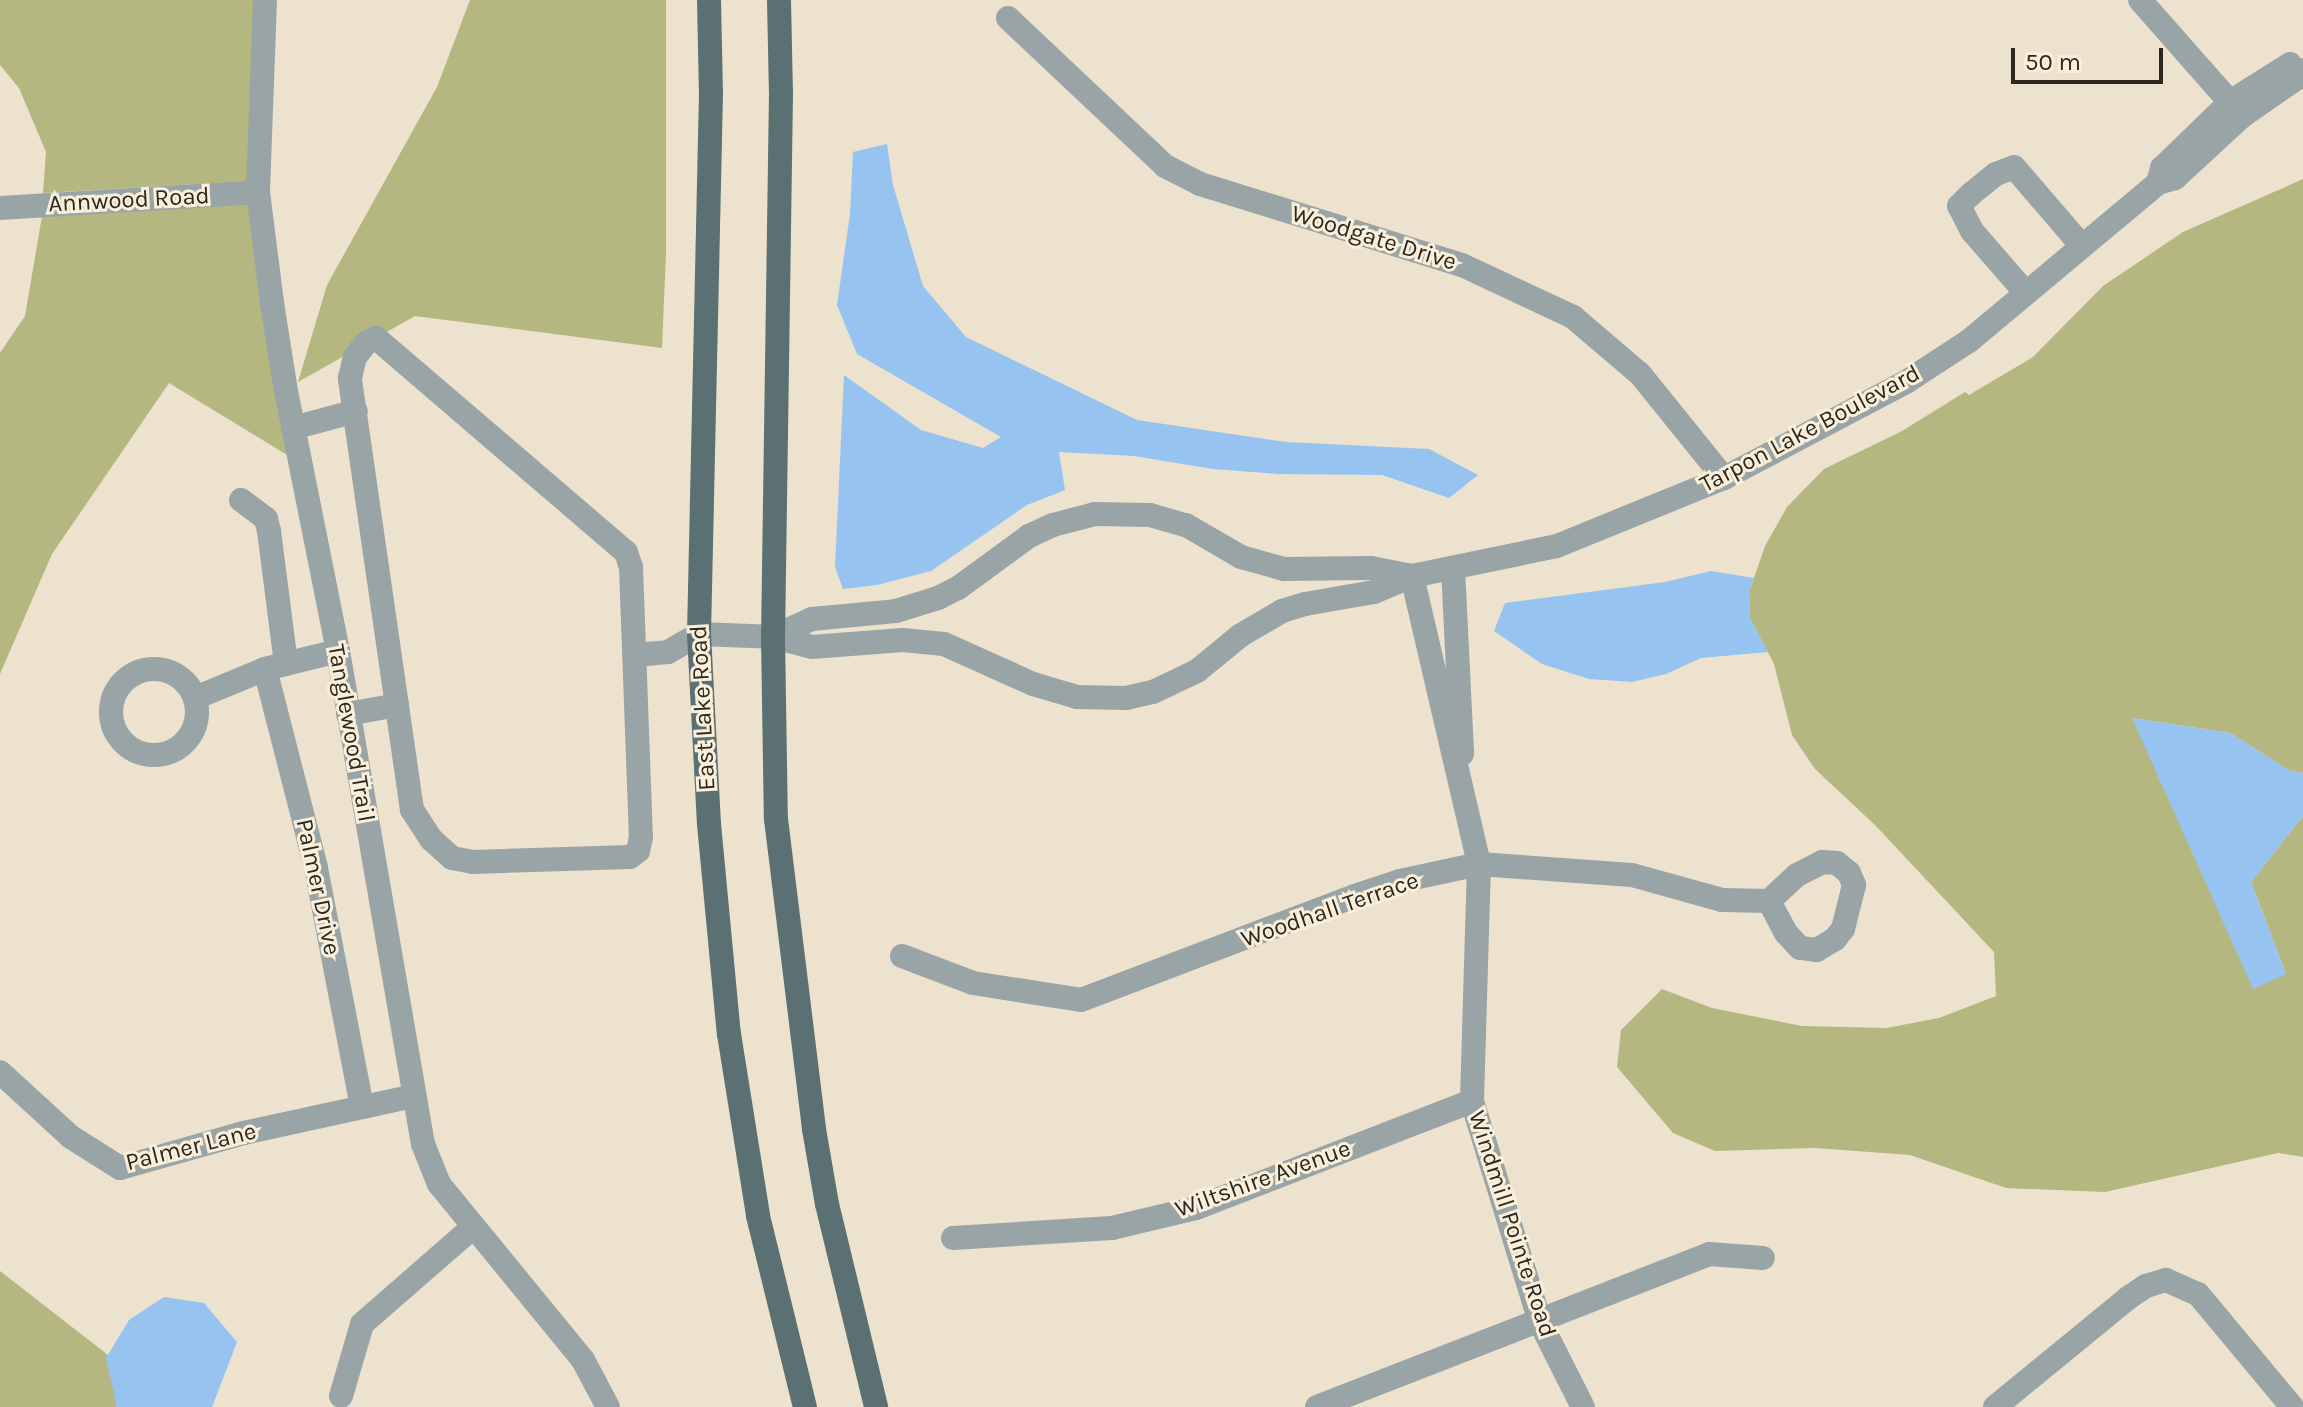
<!DOCTYPE html>
<html>
<head>
<meta charset="utf-8">
<style>
  body { margin:0 }
  #map { position:relative; width:2303px; height:1407px; overflow:hidden; background:#ede2cd; font-family:Karla,sans-serif }
  div>[style] { position:absolute }
  .green>* { inset:0; background:#b4b780 }
  .water>* { inset:0; background:#96c3f0 }
  .minor>* { height:24px; margin:-12px; padding:0 12px; transform-origin:12px; border-radius:12px; background:#99a4a6 }
  .minor>.ring { margin:-12px; padding:0; box-sizing:content-box; background:none; border:24px solid #99a4a6; border-radius:50% }
  .major>* { height:24px; margin:-12px; padding:0 12px; transform-origin:12px; border-radius:12px; background:#5b7072 }
  span { translate:-50% -50%; white-space:nowrap; text-align:center; line-height:1.15; -webkit-text-stroke:6px #faefda; paint-order:stroke }
  .street-label { font-size:24px; color:#2c2820 }
  .scale { position:absolute; left:2011px; top:48px; width:152px; height:36px; box-sizing:border-box; border:4px solid #2c2820; border-top:0; padding-left:10px; font-size:24px; line-height:28px; white-space:nowrap; color:#2c2820; -webkit-text-stroke:6px #faefda; paint-order:stroke }
</style>
</head>
<body>
<div id="map">
  <div class="green">
    <div style="clip-path:polygon(0 0,254px 0,247px 181px,43px 193px,46px 152px,19px 88px,0 65px)"></div>
    <div style="clip-path:polygon(470px 0,666px 0,666px 254px,662px 348px,415px 316px,298px 382px,327px 285px,437px 87px)"></div>
    <div style="clip-path:polygon(2303px 179px,2303px 773px,2290px 771px,2230px 733px,2133px 718px,2286px 974px,2251px 882px,2303px 816px,2303px 1157px,2278px 1153px,2105px 1192px,2006px 1188px,1910px 1155px,1815px 1148px,1715px 1151px,1673px 1133px,1617px 1067px,1621px 1030px,1662px 989px,1712px 1008px,1802px 1026px,1886px 1028px,1939px 1018px,1996px 996px,1994px 952px,1875px 825px,1815px 769px,1792px 735px,1774px 664px,1750px 618px,1749px 592px,1765px 546px,1787px 507px,1824px 469px,1902px 431px,1965px 392px,1969px 395px,2033px 357px,2103px 286px,2183px 232px)"></div>
    <div style="clip-path:polygon(249px 204px,287px 455px,169px 383px,52px 554px,0 674px,0 353px,25px 316px,42px 216px)"></div>
    <div style="clip-path:polygon(0 1271px,108px 1355px,117px 1407px,0 1407px)"></div>
  </div>
  <div class="water">
    <div style="clip-path:polygon(887px 144px,893px 185px,923px 286px,966px 337px,1137px 420px,1286px 442px,1429px 449px,1478px 475px,1449px 498px,1382px 475px,1279px 474px,1213px 469px,1134px 456px,1059px 452px,1065px 490px,1027px 505px,931px 571px,877px 585px,843px 589px,835px 567px,844px 375px,921px 430px,983px 448px,1001px 437px,857px 354px,837px 305px,850px 214px,853px 152px)"></div>
    <div style="clip-path:polygon(1711px 571px,1754px 578px,1749px 592px,1750px 618px,1768px 652px,1701px 658px,1666px 674px,1632px 682px,1589px 679px,1542px 664px,1494px 631px,1505px 603px,1665px 582px)"></div>
    <div style="clip-path:polygon(2132px 718px,2230px 733px,2290px 771px,2303px 773px,2303px 816px,2251px 882px,2286px 974px,2253px 989px)"></div>
    <div style="clip-path:polygon(164px 1297px,204px 1303px,237px 1342px,212px 1407px,117px 1407px,106px 1358px,129px 1320px)"></div>
  </div>
  <div class="minor">
    <div style="left:265px;top:0;width:192px;rotate:92.1deg"></div>
    <div style="left:258px;top:192px;width:112px;rotate:82.8deg"></div>
    <div style="left:272px;top:303px;width:89px;rotate:81deg"></div>
    <div style="left:286px;top:391px;width:265px;rotate:78.7deg"></div>
    <div style="left:338px;top:651px;width:500px;rotate:80.22deg"></div>
    <div style="left:423px;top:1144px;width:43px;rotate:68.2deg"></div>
    <div style="left:439px;top:1184px;width:227px;rotate:50.7deg"></div>
    <div style="left:583px;top:1360px;width:53px;rotate:62deg"></div>
    <div style="left:2140px;top:0;width:136px;rotate:48.6deg"></div>
    <div style="left:1008px;top:18px;width:216px;rotate:43.3deg"></div>
    <div style="left:1165px;top:166px;width:39px;rotate:27deg"></div>
    <div style="left:1200px;top:184px;width:274px;rotate:17.2deg"></div>
    <div style="left:1462px;top:265px;width:123px;rotate:25.1deg"></div>
    <div style="left:1573px;top:317px;width:88px;rotate:40.4deg"></div>
    <div style="left:1640px;top:374px;width:134px;rotate:51.1deg"></div>
    <div style="left:2158px;top:183px;width:16px;rotate:-75deg"></div>
    <div style="left:2162px;top:168px;width:95px;rotate:-44.1deg"></div>
    <div style="left:2230px;top:102px;width:71px;rotate:-32.3deg"></div>
    <div style="left:0;top:208px;width:258px;rotate:-3.5deg"></div>
    <div style="left:2026px;top:293px;width:82px;rotate:-131.1deg"></div>
    <div style="left:1972px;top:231px;width:28px;rotate:-117deg"></div>
    <div style="left:1959px;top:206px;width:17px;rotate:-45deg"></div>
    <div style="left:1971px;top:194px;width:32px;rotate:-39deg"></div>
    <div style="left:1996px;top:174px;width:19px;rotate:-21deg"></div>
    <div style="left:2014px;top:167px;width:104px;rotate:49.3deg"></div>
    <div style="left:376px;top:338px;width:329px;rotate:40.6deg"></div>
    <div style="left:626px;top:552px;width:16px;rotate:72deg"></div>
    <div style="left:631px;top:567px;width:270px;rotate:87.9deg"></div>
    <div style="left:641px;top:837px;width:14px;rotate:102deg"></div>
    <div style="left:638px;top:851px;width:10px;rotate:143deg"></div>
    <div style="left:630px;top:857px;width:157px;rotate:178.2deg"></div>
    <div style="left:473px;top:862px;width:21px;rotate:-169deg"></div>
    <div style="left:452px;top:858px;width:28px;rotate:-138deg"></div>
    <div style="left:431px;top:839px;width:35px;rotate:-123deg"></div>
    <div style="left:412px;top:810px;width:436px;rotate:-98.2deg"></div>
    <div style="left:350px;top:378px;width:22px;rotate:-77deg"></div>
    <div style="left:355px;top:357px;width:18px;rotate:-52deg"></div>
    <div style="left:366px;top:343px;width:11px;rotate:-27deg"></div>
    <div style="left:293px;top:428px;width:65px;rotate:-15.1deg"></div>
    <div style="left:241px;top:500px;width:31px;rotate:37deg"></div>
    <div style="left:266px;top:519px;width:12px;rotate:76deg"></div>
    <div style="left:269px;top:531px;width:134px;rotate:82.7deg"></div>
    <div style="left:1453px;top:568px;width:186px;rotate:87.2deg"></div>
    <div style="left:1412px;top:576px;width:296px;rotate:76.9deg"></div>
    <div style="left:1479px;top:864px;width:237px;rotate:91.7deg"></div>
    <div style="left:1472px;top:1101px;width:231px;rotate:72.9deg"></div>
    <div style="left:1540px;top:1322px;width:95px;rotate:63.2deg"></div>
    <div style="left:773px;top:637px;width:43px;rotate:-24.8deg"></div>
    <div style="left:812px;top:619px;width:84px;rotate:-5.4deg"></div>
    <div style="left:896px;top:611px;width:44px;rotate:-17.2deg"></div>
    <div style="left:938px;top:598px;width:22px;rotate:-27deg"></div>
    <div style="left:958px;top:588px;width:88px;rotate:-36.2deg"></div>
    <div style="left:1029px;top:536px;width:26px;rotate:-25deg"></div>
    <div style="left:1053px;top:525px;width:43px;rotate:-14.7deg"></div>
    <div style="left:1095px;top:514px;width:55px;rotate:1deg"></div>
    <div style="left:1150px;top:515px;width:37px;rotate:16deg"></div>
    <div style="left:1186px;top:525px;width:64px;rotate:30.2deg"></div>
    <div style="left:1241px;top:557px;width:45px;rotate:15.6deg"></div>
    <div style="left:1284px;top:569px;width:87px;rotate:-0.7deg"></div>
    <div style="left:1371px;top:568px;width:42px;rotate:11deg"></div>
    <div style="left:635px;top:655px;width:33px;rotate:-5deg"></div>
    <div style="left:668px;top:652px;width:36px;rotate:-30deg"></div>
    <div style="left:699px;top:634px;width:74px;rotate:2.3deg"></div>
    <div style="left:773px;top:637px;width:40px;rotate:14.4deg"></div>
    <div style="left:812px;top:647px;width:91px;rotate:-4.4deg"></div>
    <div style="left:903px;top:640px;width:41px;rotate:5.6deg"></div>
    <div style="left:944px;top:644px;width:98px;rotate:24.2deg"></div>
    <div style="left:1033px;top:684px;width:46px;rotate:16.5deg"></div>
    <div style="left:1077px;top:697px;width:49px;rotate:1.2deg"></div>
    <div style="left:1126px;top:698px;width:28px;rotate:-13deg"></div>
    <div style="left:1153px;top:692px;width:49px;rotate:-25.5deg"></div>
    <div style="left:1197px;top:671px;width:57px;rotate:-39.3deg"></div>
    <div style="left:1241px;top:635px;width:48px;rotate:-30.3deg"></div>
    <div style="left:1282px;top:611px;width:24px;rotate:-17deg"></div>
    <div style="left:1305px;top:604px;width:70px;rotate:-9.9deg"></div>
    <div style="left:1374px;top:592px;width:41px;rotate:-22.8deg"></div>
    <div style="left:1412px;top:576px;width:148px;rotate:-11.7deg"></div>
    <div style="left:1557px;top:546px;width:180px;rotate:-22.2deg"></div>
    <div style="left:1724px;top:478px;width:206px;rotate:-27.8deg"></div>
    <div style="left:1906px;top:382px;width:75px;rotate:-33.1deg"></div>
    <div style="left:1969px;top:341px;width:246px;rotate:-39.9deg"></div>
    <div style="left:2158px;top:183px;width:18px;rotate:-16deg"></div>
    <div style="left:2175px;top:178px;width:90px;rotate:-42.7deg"></div>
    <div style="left:2241px;top:117px;width:68px;rotate:-34.9deg"></div>
    <div style="left:2297px;top:78px;width:10px;rotate:-53deg"></div>
    <div class="ring" style="left:111px;top:669px;width:62px;height:62px"></div>
    <div style="left:265px;top:669px;width:205px;rotate:75.6deg"></div>
    <div style="left:316px;top:868px;width:243px;rotate:79.1deg"></div>
    <div style="left:195px;top:698px;width:76px;rotate:-22.5deg"></div>
    <div style="left:265px;top:669px;width:75px;rotate:-13.9deg"></div>
    <div style="left:348px;top:714px;width:50px;rotate:-10.4deg"></div>
    <div style="left:1822px;top:862px;width:15px;rotate:4deg"></div>
    <div style="left:1837px;top:863px;width:16px;rotate:40deg"></div>
    <div style="left:1849px;top:873px;width:13px;rotate:67deg"></div>
    <div style="left:1854px;top:885px;width:45px;rotate:104deg"></div>
    <div style="left:1843px;top:929px;width:13px;rotate:129deg"></div>
    <div style="left:1835px;top:939px;width:21px;rotate:149deg"></div>
    <div style="left:1817px;top:950px;width:17px;rotate:-173deg"></div>
    <div style="left:1800px;top:948px;width:21px;rotate:-133deg"></div>
    <div style="left:1786px;top:933px;width:36px;rotate:-118deg"></div>
    <div style="left:1769px;top:901px;width:38px;rotate:-43deg"></div>
    <div style="left:1797px;top:875px;width:28px;rotate:-27deg"></div>
    <div style="left:902px;top:956px;width:76px;rotate:20.8deg"></div>
    <div style="left:973px;top:983px;width:109px;rotate:8.9deg"></div>
    <div style="left:1081px;top:1000px;width:293px;rotate:-20.8deg"></div>
    <div style="left:1355px;top:896px;width:47px;rotate:-18.4deg"></div>
    <div style="left:1400px;top:881px;width:81px;rotate:-12.1deg"></div>
    <div style="left:1479px;top:864px;width:153px;rotate:4.1deg"></div>
    <div style="left:1632px;top:875px;width:93px;rotate:15.5deg"></div>
    <div style="left:1722px;top:900px;width:47px;rotate:1.2deg"></div>
    <div style="left:0;top:1072px;width:96px;rotate:42.5deg"></div>
    <div style="left:71px;top:1137px;width:58px;rotate:32.3deg"></div>
    <div style="left:120px;top:1168px;width:129px;rotate:-15.8deg"></div>
    <div style="left:244px;top:1133px;width:173px;rotate:-12.3deg"></div>
    <div style="left:953px;top:1238px;width:159px;rotate:-3.6deg"></div>
    <div style="left:1112px;top:1228px;width:86px;rotate:-13.4deg"></div>
    <div style="left:1196px;top:1208px;width:296px;rotate:-21.2deg"></div>
    <div style="left:341px;top:1396px;width:75px;rotate:-73.7deg"></div>
    <div style="left:362px;top:1324px;width:147px;rotate:-41.1deg"></div>
    <div style="left:1317px;top:1407px;width:421px;rotate:-21.3deg"></div>
    <div style="left:1709px;top:1254px;width:54px;rotate:4.2deg"></div>
    <div style="left:1995px;top:1407px;width:172px;rotate:-39.3deg"></div>
    <div style="left:2128px;top:1298px;width:22px;rotate:-34deg"></div>
    <div style="left:2146px;top:1286px;width:21px;rotate:-17deg"></div>
    <div style="left:2166px;top:1280px;width:35px;rotate:24deg"></div>
    <div style="left:2198px;top:1294px;width:147px;rotate:50.2deg"></div>
  </div>
  <div class="major">
    <div style="left:709px;top:0;width:93px;rotate:88.8deg"></div>
    <div style="left:711px;top:93px;width:541px;rotate:91.27deg"></div>
    <div style="left:699px;top:634px;width:190px;rotate:87deg"></div>
    <div style="left:709px;top:824px;width:211px;rotate:84.6deg"></div>
    <div style="left:729px;top:1034px;width:184px;rotate:80.9deg"></div>
    <div style="left:758px;top:1216px;width:197px;rotate:76.2deg"></div>
    <div style="left:779px;top:0;width:93px;rotate:88.8deg"></div>
    <div style="left:781px;top:93px;width:544px;rotate:90.84deg"></div>
    <div style="left:773px;top:637px;width:182px;rotate:89.1deg"></div>
    <div style="left:776px;top:819px;width:312px;rotate:83deg"></div>
    <div style="left:814px;top:1129px;width:76px;rotate:80.2deg"></div>
    <div style="left:827px;top:1204px;width:209px;rotate:76.4deg"></div>
  </div>
  <div class="street-label">
    <span style="left:129px;top:200px;rotate:-3deg">Annwood Road</span>
    <span style="left:1374px;top:238px;rotate:17deg">Woodgate Drive</span>
    <span style="left:1810px;top:429px;rotate:-28deg">Tarpon Lake Boulevard</span>
    <span style="left:703px;top:708px;rotate:-93deg">East Lake Road</span>
    <span style="left:351px;top:733px;rotate:80deg">Tanglewood Trail</span>
    <span style="left:318px;top:887px;rotate:78deg">Palmer Drive</span>
    <span style="left:1330px;top:910px;rotate:-19deg">Woodhall Terrace</span>
    <span style="left:191px;top:1147px;rotate:-14deg">Palmer Lane</span>
    <span style="left:1263px;top:1179px;rotate:-20deg">Wiltshire Avenue</span>
    <span style="left:1512px;top:1224px;rotate:72deg">Windmill Pointe Road</span>
  </div>
  <div class="scale">50 m</div>
</div>
</body>
</html>
